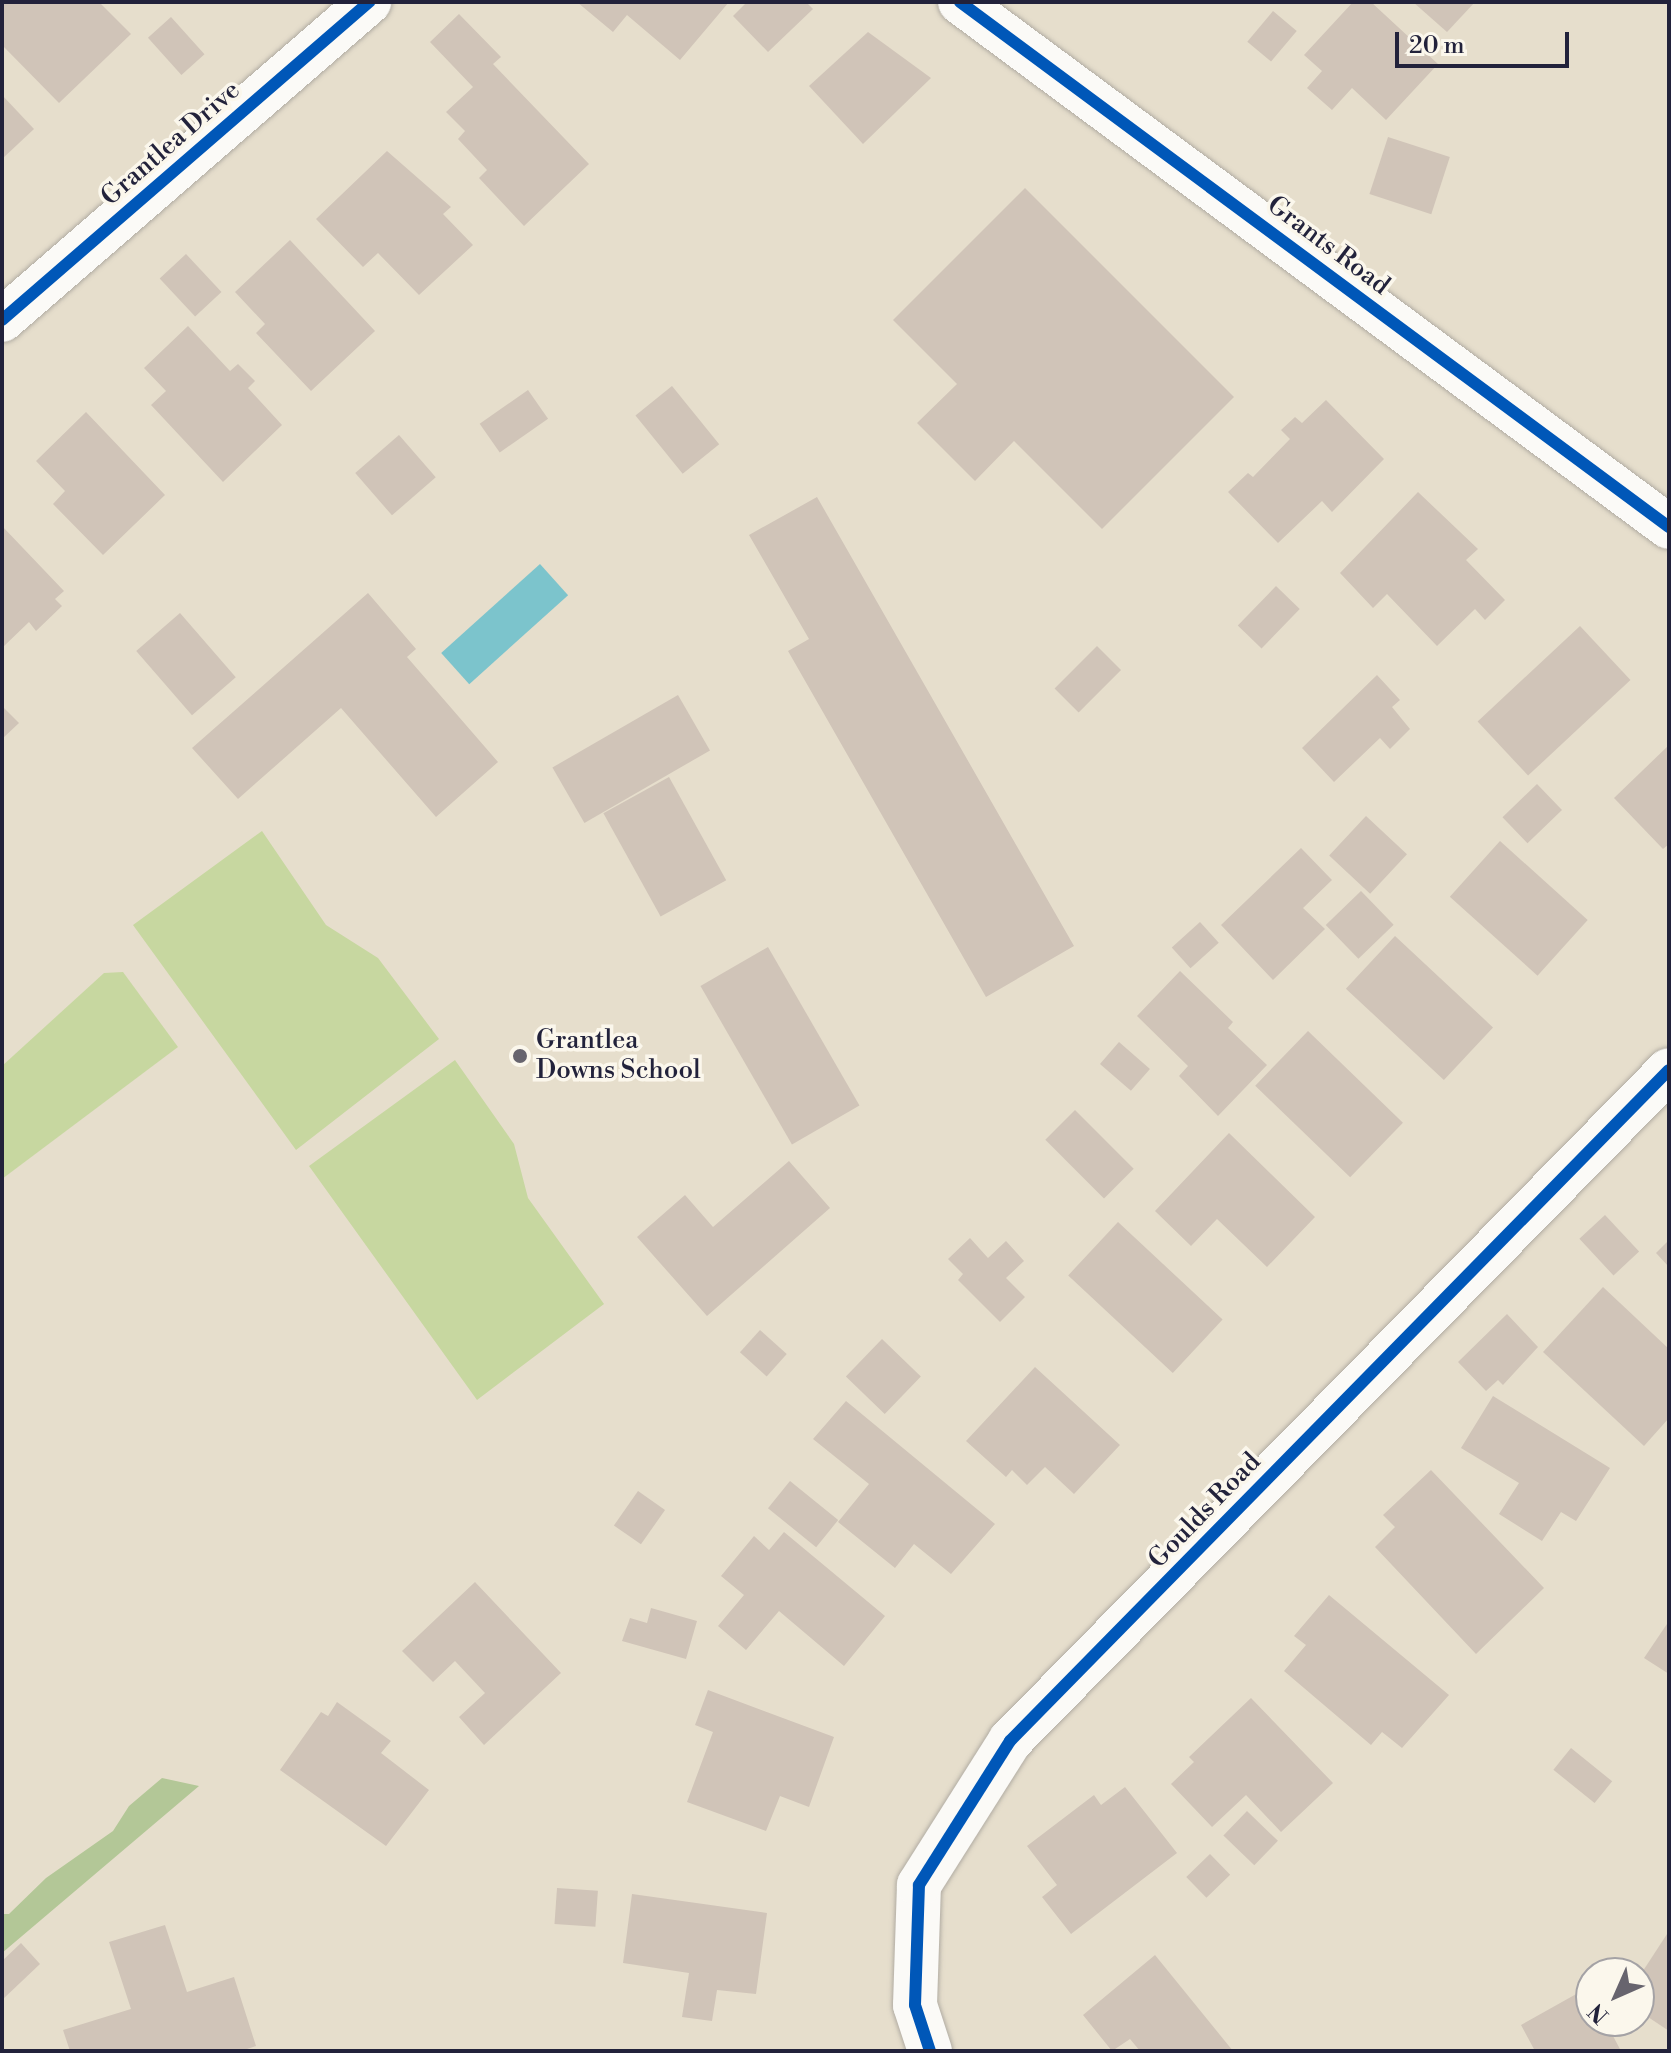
<!DOCTYPE html>
<html>
<head>
<meta charset="utf-8">
<style>
  body { margin:0 }
  #map { position:relative; width:1671px; height:2053px; overflow:hidden; background:#e6decc; font-family:"Libre Bodoni",serif }
  div>[style] { position:absolute }
  .green>* { inset:0; background:#c7d7a0 }
  .forest>* { inset:0; background:#b3c797 }
  .water>* { inset:0; background:#7cc4cc; transform-origin:0 0 }
  .building>* { inset:0; background:#d0c4b8; transform-origin:0 0 }
  .roads { filter:drop-shadow(0 0 2px #b1aca3) drop-shadow(0 0 2px #b1aca3) }
  .minor>* { height:44px; margin:-22px; padding:0 22px; transform-origin:22px; border-radius:22px; background:#fbfaf7 }
  .cycleway>* { height:12px; margin:-6px; padding:0 6px; transform-origin:6px; border-radius:6px; background:#0057b8 }
  .dots>* { width:22px; height:22px; translate:-50% -50%; box-sizing:border-box; border:4px solid #fbf7ec; border-radius:50% }
  span { translate:-50% -50%; white-space:nowrap; text-align:center; line-height:1.15; -webkit-text-stroke:7px #fbf7ec; paint-order:stroke }
  .street-label { font-size:26px; color:#22223b }
  .poi-label { font-size:26px; color:#22223b }
  .left { translate:0 -50%; text-align:left }
  .frame { position:absolute; inset:0; border:4px solid #22223b; pointer-events:none }
  .north { position:absolute; left:1575px; top:1957px; width:80px; height:80px; box-sizing:border-box; background:#fbf7ec; border:2px solid #a4a2a5; border-radius:50%; rotate:225deg; font-size:22px; font-weight:700; line-height:32px; text-align:center; color:#22223b }
  .north::after { content:''; display:block; margin:auto; width:28px; height:36px; background:#67646e; clip-path:polygon(50% 0,100% 100%,50% 72%,0 100%) }
  .scale { position:absolute; left:1395px; top:32px; width:174px; height:36px; box-sizing:border-box; border:4px solid #22223b; border-top:0; padding-left:10px; font-size:24px; line-height:28px; white-space:nowrap; color:#22223b; -webkit-text-stroke:6px #fbf7ec; paint-order:stroke }
</style>
</head>
<body>
<div id="map">
  <div class="green">
    <div style="clip-path:polygon(262px 831px,326px 925px,378px 958px,439px 1039px,296px 1150px,133px 925px)"></div>
    <div style="clip-path:polygon(123px 972px,178px 1047px,2px 1179px,2px 1066px,104px 973px)"></div>
    <div style="clip-path:polygon(455px 1060px,514px 1144px,528px 1198px,604px 1304px,477px 1400px,309px 1166px)"></div>
  </div>
  <div class="forest">
    <div style="clip-path:polygon(162px 1778px,199px 1786px,2px 1953px,2px 1914px,9px 1914px,46px 1878px,113px 1831px,129px 1806px)"></div>
  </div>
  <div class="water">
    <div style="left:540px;top:564px;width:42px;height:133px;rotate:48deg"></div>
  </div>
  <div class="building">
    <div style="clip-path:polygon(2px 2px,99px 2px,131px 34px,59px 103px,2px 45px)"></div>
    <div style="clip-path:polygon(577px 2px,729px 2px,680px 60px,627px 15px,613px 32px)"></div>
    <div style="clip-path:polygon(747px 2px,806px 2px,813px 9px,768px 52px,733px 16px)"></div>
    <div style="clip-path:polygon(1353px 2px,1371px 2px,1438px 64px,1386px 120px,1352px 88px,1332px 110px,1307px 88px,1322px 71px,1304px 55px)"></div>
    <div style="clip-path:polygon(1413px 2px,1475px 2px,1447px 32px)"></div>
    <div style="left:1273px;top:11px;width:31px;height:40px;rotate:40deg"></div>
    <div style="clip-path:polygon(459px 14px,501px 57px,493px 64px,589px 164px,524px 226px,479px 178px,487px 170px,458px 139px,465px 131px,446px 112px,473px 87px,430px 42px)"></div>
    <div style="left:171px;top:17px;width:50px;height:31px;rotate:48deg"></div>
    <div style="clip-path:polygon(868px 32px,931px 78px,863px 144px,809px 86px)"></div>
    <div style="clip-path:polygon(2px 95px,34px 129px,2px 159px)"></div>
    <div style="left:1388px;top:137px;width:65px;height:60px;rotate:18deg"></div>
    <div style="clip-path:polygon(387px 151px,451px 207px,443px 214px,473px 245px,419px 295px,378px 253px,363px 267px,316px 219px)"></div>
    <div style="clip-path:polygon(1025px 188px,1234px 397px,1102px 529px,1014px 441px,975px 481px,917px 423px,957px 384px,893px 320px)"></div>
    <div style="clip-path:polygon(290px 240px,375px 331px,311px 391px,256px 333px,265px 324px,235px 292px)"></div>
    <div style="left:186px;top:254px;width:52px;height:36px;rotate:47deg"></div>
    <div style="clip-path:polygon(188px 326px,230px 371px,238px 364px,255px 381px,248px 388px,282px 425px,223px 482px,151px 405px,166px 391px,144px 368px)"></div>
    <div style="left:672px;top:386px;width:75px;height:47px;rotate:51deg"></div>
    <div style="left:528px;top:390px;width:35px;height:59px;rotate:55deg"></div>
    <div style="clip-path:polygon(1326px 400px,1384px 459px,1332px 512px,1322px 501px,1278px 543px,1228px 492px,1248px 473px,1253px 477px,1290px 439px,1281px 430px,1295px 417px,1302px 423px)"></div>
    <div style="clip-path:polygon(86px 412px,165px 495px,103px 555px,53px 504px,65px 491px,36px 461px)"></div>
    <div style="left:399px;top:435px;width:56px;height:58px;rotate:49deg"></div>
    <div style="clip-path:polygon(1418px 492px,1478px 549px,1466px 560px,1505px 600px,1485px 620px,1475px 609px,1437px 646px,1387px 594px,1373px 608px,1340px 573px)"></div>
    <div style="clip-path:polygon(817px 497px,1074px 946px,986px 997px,788px 651px,809px 639px,749px 535px)"></div>
    <div style="clip-path:polygon(2px 526px,64px 591px,55px 599px,62px 606px,36px 631px,29px 622px,2px 648px)"></div>
    <div style="left:1276px;top:586px;width:33px;height:55px;rotate:44deg"></div>
    <div style="clip-path:polygon(368px 593px,416px 649px,407px 657px,498px 762px,436px 817px,341px 708px,238px 799px,192px 748px)"></div>
    <div style="left:180px;top:613px;width:85px;height:58px;rotate:49deg"></div>
    <div style="left:1580px;top:626px;width:74px;height:140px;rotate:47deg"></div>
    <div style="left:1097px;top:646px;width:34px;height:60px;rotate:45deg"></div>
    <div style="clip-path:polygon(1377px 675px,1400px 700px,1392px 707px,1410px 729px,1390px 749px,1380px 738px,1334px 782px,1302px 748px)"></div>
    <div style="left:678px;top:695px;width:64px;height:145px;rotate:60deg"></div>
    <div style="clip-path:polygon(2px 706px,19px 723px,2px 739px)"></div>
    <div style="clip-path:polygon(1669px 745px,1669px 844px,1663px 849px,1614px 798px)"></div>
    <div style="left:669px;top:777px;width:118px;height:75px;rotate:61deg"></div>
    <div style="left:1537px;top:784px;width:36px;height:48px;rotate:46deg"></div>
    <div style="left:1366px;top:816px;width:56px;height:54px;rotate:43deg"></div>
    <div style="left:1500px;top:841px;width:118px;height:75px;rotate:42deg"></div>
    <div style="clip-path:polygon(1301px 848px,1332px 880px,1303px 908px,1325px 929px,1273px 980px,1221px 925px)"></div>
    <div style="left:1361px;top:891px;width:47px;height:49px;rotate:46deg"></div>
    <div style="left:1200px;top:922px;width:28px;height:38px;rotate:48deg"></div>
    <div style="left:1395px;top:936px;width:134px;height:72px;rotate:43deg"></div>
    <div style="left:768px;top:947px;width:183px;height:78px;rotate:60deg"></div>
    <div style="clip-path:polygon(1180px 971px,1233px 1022px,1228px 1028px,1267px 1065px,1218px 1116px,1179px 1076px,1188px 1066px,1137px 1016px)"></div>
    <div style="left:1308px;top:1031px;width:132px;height:76px;rotate:44deg"></div>
    <div style="left:1119px;top:1042px;width:41px;height:29px;rotate:41deg"></div>
    <div style="left:1075px;top:1110px;width:83px;height:42px;rotate:45deg"></div>
    <div style="clip-path:polygon(1229px 1133px,1315px 1217px,1267px 1267px,1217px 1219px,1191px 1246px,1155px 1211px)"></div>
    <div style="clip-path:polygon(789px 1161px,830px 1208px,707px 1316px,637px 1237px,685px 1195px,713px 1227px)"></div>
    <div style="left:1605px;top:1215px;width:50px;height:35px;rotate:47deg"></div>
    <div style="left:1118px;top:1222px;width:143px;height:73px;rotate:43deg"></div>
    <div style="clip-path:polygon(970px 1238px,988px 1258px,1006px 1241px,1024px 1261px,1006px 1278px,1025px 1297px,1000px 1322px,958px 1280px,963px 1274px,948px 1259px)"></div>
    <div style="clip-path:polygon(1669px 1240px,1669px 1267px,1656px 1253px)"></div>
    <div style="clip-path:polygon(1603px 1287px,1669px 1349px,1669px 1418px,1644px 1446px,1543px 1352px)"></div>
    <div style="clip-path:polygon(1507px 1314px,1538px 1347px,1503px 1385px,1498px 1380px,1486px 1391px,1458px 1362px)"></div>
    <div style="left:760px;top:1330px;width:36px;height:30px;rotate:42deg"></div>
    <div style="left:882px;top:1339px;width:54px;height:52px;rotate:44deg"></div>
    <div style="clip-path:polygon(1035px 1367px,1120px 1445px,1074px 1494px,1045px 1467px,1027px 1485px,1012px 1470px,1006px 1477px,966px 1441px)"></div>
    <div style="clip-path:polygon(1493px 1396px,1610px 1468px,1576px 1521px,1561px 1512px,1542px 1541px,1499px 1514px,1519px 1483px,1461px 1448px)"></div>
    <div style="clip-path:polygon(846px 1401px,995px 1524px,951px 1574px,914px 1544px,895px 1568px,838px 1522px,869px 1484px,813px 1439px)"></div>
    <div style="clip-path:polygon(1431px 1470px,1544px 1588px,1476px 1654px,1375px 1547px,1395px 1527px,1383px 1515px)"></div>
    <div style="left:790px;top:1481px;width:62px;height:35px;rotate:39deg"></div>
    <div style="left:638px;top:1491px;width:33px;height:42px;rotate:35deg"></div>
    <div style="clip-path:polygon(784px 1532px,885px 1616px,844px 1666px,779px 1611px,746px 1650px,718px 1626px,744px 1595px,721px 1576px,754px 1536px,769px 1550px)"></div>
    <div style="clip-path:polygon(475px 1582px,561px 1673px,484px 1745px,459px 1717px,485px 1693px,455px 1661px,433px 1682px,402px 1651px)"></div>
    <div style="clip-path:polygon(1329px 1595px,1449px 1695px,1402px 1748px,1382px 1732px,1371px 1745px,1284px 1671px,1306px 1645px,1294px 1636px)"></div>
    <div style="clip-path:polygon(651px 1608px,697px 1621px,686px 1659px,622px 1641px,630px 1618px,647px 1623px)"></div>
    <div style="clip-path:polygon(1669px 1621px,1669px 1674px,1644px 1658px)"></div>
    <div style="clip-path:polygon(708px 1690px,834px 1737px,809px 1807px,780px 1796px,766px 1831px,687px 1802px,713px 1732px,695px 1725px)"></div>
    <div style="clip-path:polygon(1251px 1698px,1333px 1783px,1281px 1832px,1246px 1795px,1212px 1827px,1171px 1784px,1194px 1762px,1189px 1757px)"></div>
    <div style="clip-path:polygon(337px 1702px,391px 1741px,381px 1753px,429px 1790px,386px 1846px,280px 1770px,321px 1712px,328px 1716px)"></div>
    <div style="left:1571px;top:1748px;width:53px;height:28px;rotate:39deg"></div>
    <div style="clip-path:polygon(1125px 1787px,1177px 1853px,1071px 1934px,1042px 1897px,1057px 1885px,1027px 1846px,1094px 1795px,1101px 1805px)"></div>
    <div style="left:1247px;top:1811px;width:43px;height:34px;rotate:44deg"></div>
    <div style="left:1210px;top:1854px;width:29px;height:33px;rotate:46deg"></div>
    <div style="left:557px;top:1888px;width:41px;height:36px;rotate:4deg"></div>
    <div style="clip-path:polygon(632px 1894px,767px 1913px,756px 1994px,717px 1990px,712px 2021px,682px 2017px,689px 1973px,623px 1963px)"></div>
    <div style="clip-path:polygon(165px 1925px,187px 1992px,234px 1977px,256px 2046px,241px 2051px,70px 2051px,63px 2030px,131px 2009px,109px 1942px)"></div>
    <div style="clip-path:polygon(1669px 1931px,1669px 2031px,1639px 2011px,1639px 1977px)"></div>
    <div style="clip-path:polygon(21px 1943px,40px 1964px,2px 2000px,2px 1961px)"></div>
    <div style="clip-path:polygon(1155px 1955px,1233px 2051px,1140px 2051px,1130px 2039px,1112px 2051px,1083px 2015px)"></div>
    <div style="clip-path:polygon(1587px 1988px,1591px 2021px,1605px 2021px,1621px 2051px,1535px 2051px,1521px 2025px)"></div>
  </div>
  <div class="roads">
    <div class="minor">
      <div style="left:960px;top:2px;width:882px;rotate:36.52deg"></div>
      <div style="left:2px;top:320px;width:486px;rotate:-40.9deg"></div>
      <div style="left:930px;top:2051px;width:48px;rotate:-108.1deg"></div>
      <div style="left:915px;top:2005px;width:120px;rotate:-88.1deg"></div>
      <div style="left:919px;top:1885px;width:170px;rotate:-57.7deg"></div>
      <div style="left:1010px;top:1741px;width:940px;rotate:-45.52deg"></div>
    </div>
  </div>
  <div class="cycleway">
    <div style="left:960px;top:2px;width:882px;rotate:36.52deg"></div>
    <div style="left:2px;top:320px;width:486px;rotate:-40.9deg"></div>
    <div style="left:930px;top:2051px;width:48px;rotate:-108.1deg"></div>
    <div style="left:915px;top:2005px;width:120px;rotate:-88.1deg"></div>
    <div style="left:919px;top:1885px;width:170px;rotate:-57.7deg"></div>
    <div style="left:1010px;top:1741px;width:940px;rotate:-45.52deg"></div>
  </div>
  <div class="dots">
    <div style="left:520px;top:1056px;background:#67646e"></div>
  </div>
  <div class="street-label">
    <span style="left:171px;top:144px;rotate:-41deg">Grantlea Drive</span>
    <span style="left:1328px;top:246px;rotate:37deg">Grants Road</span>
    <span style="left:1205px;top:1511px;rotate:-46deg">Goulds Road</span>
  </div>
  <div class="poi-label">
    <span class="left" style="left:536px;top:1056px">Grantlea<br>Downs School</span>
  </div>
  <div class="frame"></div>
  <div class="north">N</div>
  <div class="scale">20 m</div>
</div>
</body>
</html>
